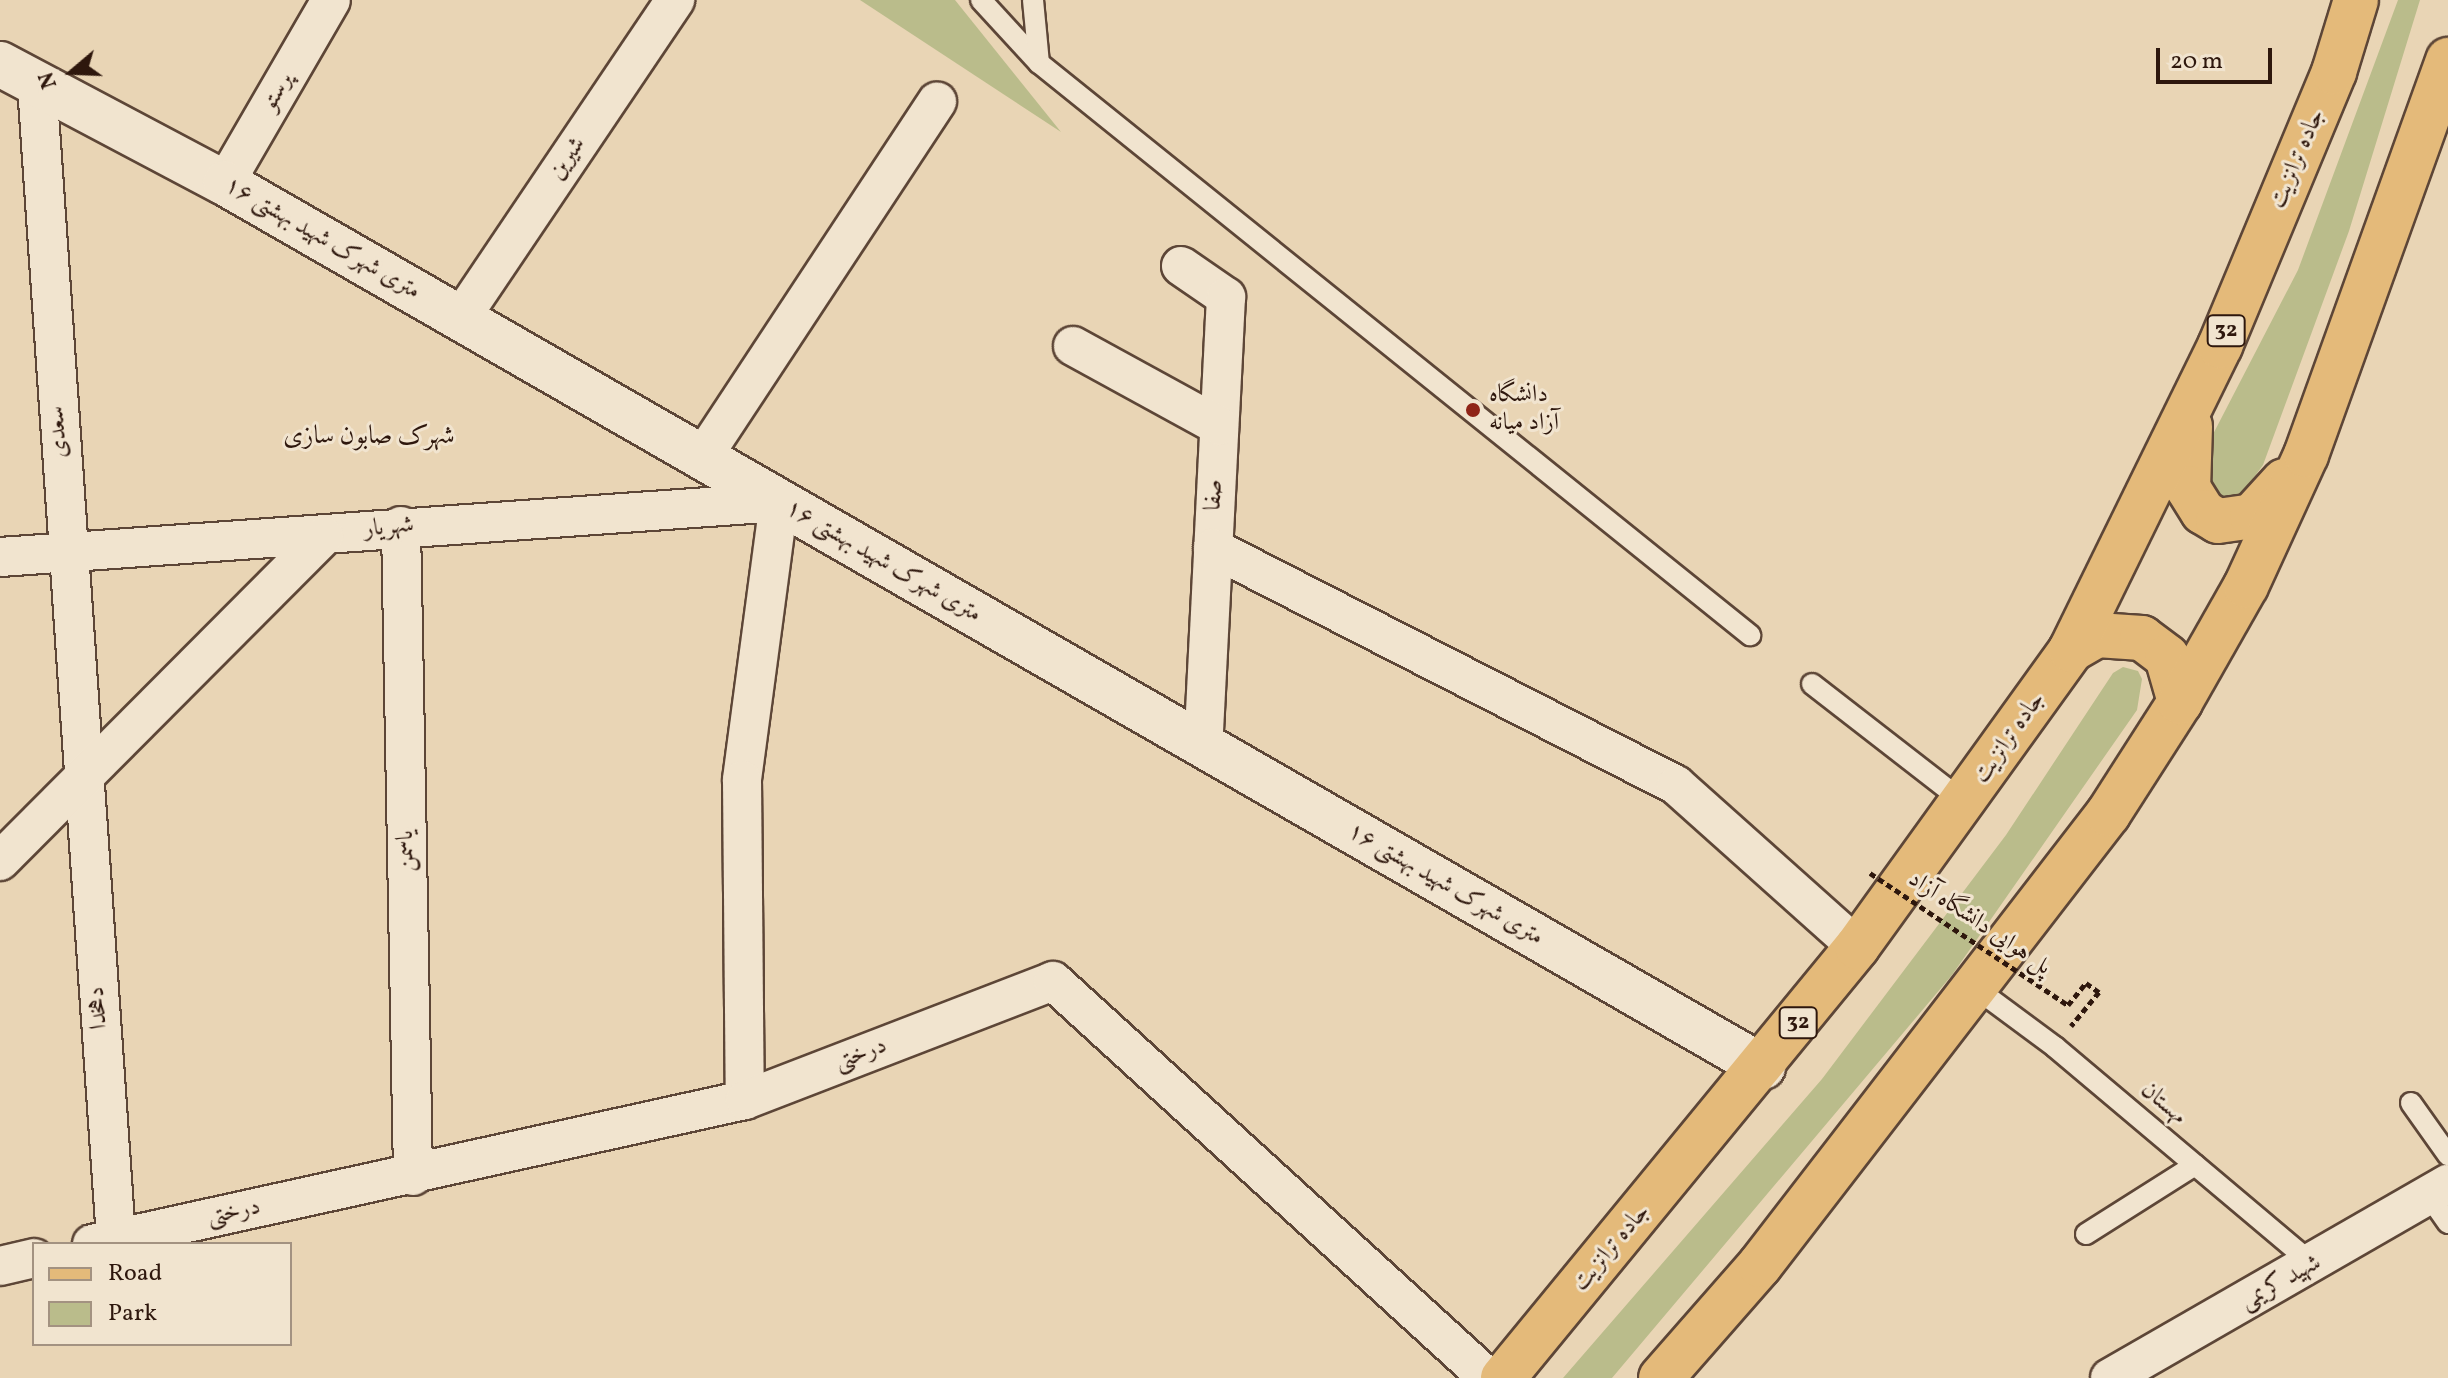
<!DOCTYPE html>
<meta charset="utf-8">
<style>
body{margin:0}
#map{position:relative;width:2448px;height:1378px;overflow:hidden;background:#e9d5b5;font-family:Vollkorn,Amiri,serif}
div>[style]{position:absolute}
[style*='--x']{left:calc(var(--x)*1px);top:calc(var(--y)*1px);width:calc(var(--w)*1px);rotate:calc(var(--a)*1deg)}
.green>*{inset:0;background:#babc8b}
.path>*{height:5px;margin-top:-2.5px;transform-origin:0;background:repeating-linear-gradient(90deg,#2e170d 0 6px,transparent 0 10px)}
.roads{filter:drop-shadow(2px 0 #5d4637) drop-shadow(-2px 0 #5d4637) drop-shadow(0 2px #5d4637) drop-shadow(0 -2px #5d4637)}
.lane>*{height:20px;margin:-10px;padding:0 10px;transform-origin:10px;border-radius:10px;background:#f1e4cf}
.street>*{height:38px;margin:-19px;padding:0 19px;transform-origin:19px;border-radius:19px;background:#f1e4cf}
.secondary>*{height:44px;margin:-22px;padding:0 22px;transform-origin:22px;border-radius:22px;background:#f1e4cf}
.primary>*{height:44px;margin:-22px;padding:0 22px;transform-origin:22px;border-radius:22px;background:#e4ba7a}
.path-bridge>*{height:5px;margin-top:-2.5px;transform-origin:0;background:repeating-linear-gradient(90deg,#2e170d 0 6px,transparent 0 10px)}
.dots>*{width:22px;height:22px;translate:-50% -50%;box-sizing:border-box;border:4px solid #f1e4cf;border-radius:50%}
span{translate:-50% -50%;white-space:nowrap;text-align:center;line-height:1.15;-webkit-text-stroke:6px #f1e4cf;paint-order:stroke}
.shield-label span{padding:2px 6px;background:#f1e4cf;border:2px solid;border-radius:6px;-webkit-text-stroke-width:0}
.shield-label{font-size:22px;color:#2e170d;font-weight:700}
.street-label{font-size:24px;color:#2e170d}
.poi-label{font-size:24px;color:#2e170d}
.left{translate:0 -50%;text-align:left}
.neighbourhood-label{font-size:26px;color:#2e170d}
.legend{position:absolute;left:32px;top:1242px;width:260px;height:104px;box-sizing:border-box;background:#f1e4cf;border:2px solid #a39281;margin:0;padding:10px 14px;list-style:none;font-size:24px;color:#2e170d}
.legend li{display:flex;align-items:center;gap:16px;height:40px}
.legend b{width:40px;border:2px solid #a39281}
.north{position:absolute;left:32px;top:32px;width:80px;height:80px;-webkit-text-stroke:6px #f1e4cf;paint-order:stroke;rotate:251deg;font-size:22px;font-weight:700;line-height:32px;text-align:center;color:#2e170d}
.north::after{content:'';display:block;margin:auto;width:28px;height:36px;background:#2e170d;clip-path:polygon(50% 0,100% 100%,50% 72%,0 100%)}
.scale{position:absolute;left:2156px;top:48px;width:116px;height:36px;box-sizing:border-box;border:4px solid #2e170d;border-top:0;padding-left:10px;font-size:24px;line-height:28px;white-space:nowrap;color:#2e170d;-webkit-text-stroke:6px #f1e4cf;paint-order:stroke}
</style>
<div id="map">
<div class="green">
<div style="clip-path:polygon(860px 0,955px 0,1061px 132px)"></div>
<div style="clip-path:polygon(2398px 0,2420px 0,2349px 231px,2263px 465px,2239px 498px,2224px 500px,2213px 495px,2203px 468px,2210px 440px,2298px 270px)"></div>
<div style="clip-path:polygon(2123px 667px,2138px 671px,2142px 679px,2137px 710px,1952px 975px,1612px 1378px,1563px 1378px,1822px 1079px,2006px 835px,2113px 673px)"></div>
</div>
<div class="path">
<div style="--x:2068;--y:1005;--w:28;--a:-51"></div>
<div style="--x:2086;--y:983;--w:16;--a:35"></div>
<div style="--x:2099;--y:992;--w:44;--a:129.5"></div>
</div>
<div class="roads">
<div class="lane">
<div style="--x:981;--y:0;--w:86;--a:47.4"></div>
<div style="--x:1039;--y:63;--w:913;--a:38.82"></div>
<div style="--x:1033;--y:0;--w:63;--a:84.6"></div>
<div style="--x:1812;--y:684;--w:192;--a:37.8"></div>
<div style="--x:1974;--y:987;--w:101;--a:36.5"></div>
<div style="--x:2055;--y:1047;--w:339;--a:40.1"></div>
<div style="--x:2411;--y:1103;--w:64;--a:54.6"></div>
<div style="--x:2429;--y:1196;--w:33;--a:55"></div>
<div style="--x:2086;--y:1234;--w:129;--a:-32.3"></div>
</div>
<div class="street">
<div style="--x:37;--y:85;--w:1156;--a:86.08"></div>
<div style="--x:225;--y:183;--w:211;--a:-59.9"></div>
<div style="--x:1181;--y:266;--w:55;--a:34.6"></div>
<div style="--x:1226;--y:297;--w:450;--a:92.9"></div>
<div style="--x:460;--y:319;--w:385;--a:-56"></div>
<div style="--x:1073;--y:346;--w:166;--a:28.7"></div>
<div style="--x:702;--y:458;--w:427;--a:-56.6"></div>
<div style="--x:401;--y:526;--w:650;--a:88.94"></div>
<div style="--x:1213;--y:548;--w:520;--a:27.11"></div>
<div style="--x:1676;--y:785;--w:243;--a:41.8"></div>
<div style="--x:0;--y:557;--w:781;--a:-4.04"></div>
<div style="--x:779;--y:502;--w:280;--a:97.6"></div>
<div style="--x:742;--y:780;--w:320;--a:89.5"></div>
<div style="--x:0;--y:861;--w:459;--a:-45.1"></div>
<div style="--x:92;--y:1244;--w:669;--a:-12.44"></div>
<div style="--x:745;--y:1100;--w:330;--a:-21.1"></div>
<div style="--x:1053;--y:981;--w:589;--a:42.38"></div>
<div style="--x:0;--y:1266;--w:35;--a:-13"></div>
<div style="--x:2110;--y:1378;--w:390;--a:-29.9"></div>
</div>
<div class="secondary">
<div style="--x:0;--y:64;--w:255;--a:27.9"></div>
<div style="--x:225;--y:183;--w:1774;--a:29.89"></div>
</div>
<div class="primary">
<div style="--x:2190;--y:426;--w:62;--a:91.8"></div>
<div style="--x:2188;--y:488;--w:28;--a:58"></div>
<div style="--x:2203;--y:512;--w:17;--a:31"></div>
<div style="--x:2218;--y:521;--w:34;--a:-8"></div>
<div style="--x:2252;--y:516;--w:47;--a:-47.6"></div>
<div style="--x:2071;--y:650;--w:30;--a:-30"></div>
<div style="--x:2097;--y:635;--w:45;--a:3.8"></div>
<div style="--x:2142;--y:638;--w:31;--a:37"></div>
<div style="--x:2167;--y:657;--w:47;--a:73.9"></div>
<div style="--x:1503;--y:1378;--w:558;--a:-50.6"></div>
<div style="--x:1857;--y:947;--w:366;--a:-54.2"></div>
<div style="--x:2071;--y:650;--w:339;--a:-63.9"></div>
<div style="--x:2220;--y:346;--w:297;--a:-67.4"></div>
<div style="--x:2334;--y:72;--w:75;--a:-73"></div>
<div style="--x:1661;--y:1378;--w:150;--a:-48.8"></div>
<div style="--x:1760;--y:1265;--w:570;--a:-52.35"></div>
<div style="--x:2108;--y:814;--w:133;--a:-57.3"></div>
<div style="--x:2180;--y:702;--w:133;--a:-60.4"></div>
<div style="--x:2246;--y:586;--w:144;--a:-65.4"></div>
<div style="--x:2306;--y:455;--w:420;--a:-70.2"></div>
</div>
</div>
<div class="path-bridge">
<div style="--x:1870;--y:873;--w:238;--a:33.7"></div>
</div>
<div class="dots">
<div style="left:1473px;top:410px;background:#8f2418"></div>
</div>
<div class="shield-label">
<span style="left:2226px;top:331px">32</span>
<span style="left:1798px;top:1023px">32</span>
</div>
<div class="street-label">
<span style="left:278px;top:92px;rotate:-60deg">پرستو</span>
<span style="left:568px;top:159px;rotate:-56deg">شیرین</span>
<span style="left:2298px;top:159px;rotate:-67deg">جاده ترانزیت</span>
<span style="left:322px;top:239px;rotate:30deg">۱۶ متری شهرک شهيد بهشتی</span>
<span style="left:59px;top:432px;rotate:-94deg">سعدی</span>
<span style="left:1215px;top:495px;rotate:-87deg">صفا</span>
<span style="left:389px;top:528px;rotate:-6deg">شهریار</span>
<span style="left:883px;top:562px;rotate:30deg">۱۶ متری شهرک شهيد بهشتی</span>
<span style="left:2010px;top:738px;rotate:-55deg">جاده ترانزیت</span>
<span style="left:407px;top:851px;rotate:-91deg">یاسمن</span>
<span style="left:1445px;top:885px;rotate:30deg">۱۶ متری شهرک شهيد بهشتی</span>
<span style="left:1979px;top:924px;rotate:34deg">پل هوایی دانشگاه آزاد</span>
<span style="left:99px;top:1008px;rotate:-94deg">دهخدا</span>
<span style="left:861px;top:1055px;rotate:-21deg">درختی</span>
<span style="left:2163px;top:1104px;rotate:40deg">مهستان</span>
<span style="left:234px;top:1213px;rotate:-12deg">درختی</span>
<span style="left:1612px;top:1248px;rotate:-50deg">جاده ترانزیت</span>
<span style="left:2281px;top:1283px;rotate:-29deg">شهید کریمی</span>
</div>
<div class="poi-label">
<span class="left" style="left:1489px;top:410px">دانشگاه<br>آزاد میانه</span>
</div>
<div class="neighbourhood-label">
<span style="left:369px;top:437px">شهرک صابون سازی</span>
</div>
<ul class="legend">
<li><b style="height:10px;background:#e4ba7a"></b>Road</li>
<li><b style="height:22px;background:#babc8b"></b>Park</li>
</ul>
<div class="north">N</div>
<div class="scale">20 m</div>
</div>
